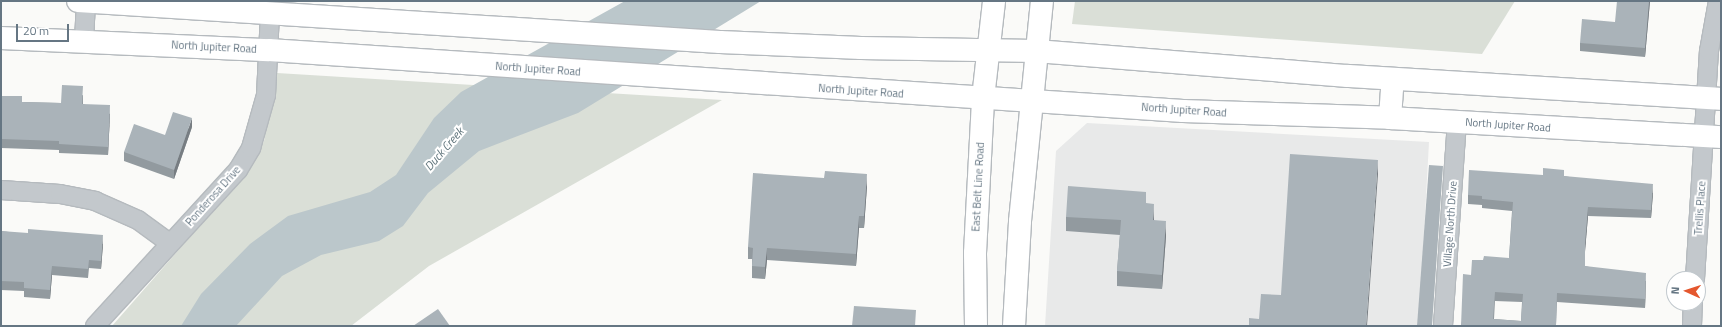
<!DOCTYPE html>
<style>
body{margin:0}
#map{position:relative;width:1722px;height:327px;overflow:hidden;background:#fafaf8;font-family:"Titillium Web",sans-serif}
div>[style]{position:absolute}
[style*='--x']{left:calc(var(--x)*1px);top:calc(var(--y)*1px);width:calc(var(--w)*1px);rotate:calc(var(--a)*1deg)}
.built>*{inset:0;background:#e8e9e9}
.green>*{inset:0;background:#dadfd7}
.water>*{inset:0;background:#bbc7cb}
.roads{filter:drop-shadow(1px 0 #b5babe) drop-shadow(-1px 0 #b5babe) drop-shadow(0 1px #b5babe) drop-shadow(0 -1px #b5babe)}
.minor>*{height:18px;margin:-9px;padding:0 9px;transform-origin:9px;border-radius:9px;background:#c3c8cc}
.major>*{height:22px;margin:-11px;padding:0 11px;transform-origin:11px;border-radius:11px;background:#fff}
.wall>*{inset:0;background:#929a9f}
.shaded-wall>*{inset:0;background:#777d82}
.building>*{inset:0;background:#aab3b9}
span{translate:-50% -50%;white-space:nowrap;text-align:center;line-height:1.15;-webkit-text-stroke:4px #fff;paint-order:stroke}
.street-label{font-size:11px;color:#657683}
.water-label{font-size:12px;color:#60757c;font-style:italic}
.frame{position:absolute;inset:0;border:2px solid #657683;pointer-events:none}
.north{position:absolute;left:1666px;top:271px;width:40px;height:40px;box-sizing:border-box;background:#fff;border:1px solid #c1c8cd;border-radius:50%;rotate:273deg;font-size:11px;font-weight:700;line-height:16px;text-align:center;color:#657683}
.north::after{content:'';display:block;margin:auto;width:14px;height:18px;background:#e4572e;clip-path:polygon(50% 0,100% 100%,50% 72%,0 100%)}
.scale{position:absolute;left:16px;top:24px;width:53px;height:18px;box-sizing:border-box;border:2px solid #657683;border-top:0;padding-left:5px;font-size:12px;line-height:14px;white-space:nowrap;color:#657683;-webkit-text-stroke:3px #fff;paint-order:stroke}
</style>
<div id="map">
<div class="built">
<div style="clip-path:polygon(1087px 123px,1429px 142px,1419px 326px,1045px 326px,1056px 151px)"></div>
</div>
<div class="green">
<div style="clip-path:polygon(1075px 1px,1515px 1px,1482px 54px,1072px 24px)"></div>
<div style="clip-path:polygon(277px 73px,722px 100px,429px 266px,351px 326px,112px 326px,246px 173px,264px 141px)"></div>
</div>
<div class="water">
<div style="clip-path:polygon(625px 1px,761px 1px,578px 113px,479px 151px,428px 193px,403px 226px,379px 241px,321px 255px,282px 276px,236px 326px,181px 326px,201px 294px,250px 244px,288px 216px,370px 192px,396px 175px,434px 118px,461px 92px)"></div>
</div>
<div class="roads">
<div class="minor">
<div style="--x:84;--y:41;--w:40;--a:-87.1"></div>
<div style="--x:1;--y:190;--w:59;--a:3.9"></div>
<div style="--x:60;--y:194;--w:36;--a:11"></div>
<div style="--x:95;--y:201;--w:47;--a:23.8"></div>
<div style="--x:138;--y:220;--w:39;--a:36"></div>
<div style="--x:1695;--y:279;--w:228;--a:-86.5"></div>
<div style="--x:1709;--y:51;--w:51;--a:-79.8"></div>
<div style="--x:95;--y:326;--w:212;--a:-47.5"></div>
<div style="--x:238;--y:170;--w:26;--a:-59"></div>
<div style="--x:251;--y:148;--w:55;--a:-74.2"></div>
<div style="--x:266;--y:95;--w:82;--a:-87.2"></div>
<div style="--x:1443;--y:326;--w:204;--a:-86.1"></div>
<div style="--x:1692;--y:326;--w:23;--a:-88"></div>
</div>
<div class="major">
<div style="--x:78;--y:1;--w:643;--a:3.65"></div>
<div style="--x:720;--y:42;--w:141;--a:2.4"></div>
<div style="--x:861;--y:48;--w:175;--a:1"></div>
<div style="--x:1036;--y:51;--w:313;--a:4.6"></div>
<div style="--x:1348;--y:76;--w:374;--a:3.5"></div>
<div style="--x:1;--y:38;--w:268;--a:2.6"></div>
<div style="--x:269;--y:50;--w:916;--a:3.82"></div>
<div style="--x:1183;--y:111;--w:207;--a:1.9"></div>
<div style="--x:1390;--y:118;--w:332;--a:3.3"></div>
<div style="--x:1390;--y:118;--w:39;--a:-86"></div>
<div style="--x:976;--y:326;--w:73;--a:-90.8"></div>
<div style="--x:975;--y:253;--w:155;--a:-87"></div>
<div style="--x:983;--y:98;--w:98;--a:-83.5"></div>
<div style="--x:1014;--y:326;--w:105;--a:-86.7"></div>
<div style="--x:1020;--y:221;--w:221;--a:-84.3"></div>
</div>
</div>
<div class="wall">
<div style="clip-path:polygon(1650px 1px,1645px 57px,1580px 51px,1580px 43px)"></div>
<div style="clip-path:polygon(83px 95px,83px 104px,110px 114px,108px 155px,59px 153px,59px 150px,1px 148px,1px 96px,22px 102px,61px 103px)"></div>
<div style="clip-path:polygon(192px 127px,174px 179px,124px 161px,124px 152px)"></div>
<div style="clip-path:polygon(evenodd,1564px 176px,1653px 193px,1651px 218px,1588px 216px,1585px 250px,1585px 266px,1646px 281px,1645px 308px,1557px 302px,1556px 325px,1461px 326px,1471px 275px,1483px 260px,1509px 258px,1512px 211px,1482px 208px,1482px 205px,1468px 204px,1468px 195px,1564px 176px,1495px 301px,1522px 302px,1521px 321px,1494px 319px,1495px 301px)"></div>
<div style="clip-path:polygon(867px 186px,864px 228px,859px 228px,856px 266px,767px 260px,765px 279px,752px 278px,752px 259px,748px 259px,748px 247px)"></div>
<div style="clip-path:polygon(1146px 203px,1154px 220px,1166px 236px,1162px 289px,1117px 286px,1117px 271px,1120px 235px,1066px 231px,1066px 217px)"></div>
<div style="clip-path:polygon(1px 231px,103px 244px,101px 269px,89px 268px,88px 278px,52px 275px,50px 299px,24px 297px,24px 291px,1px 290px)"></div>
</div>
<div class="shaded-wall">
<div style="clip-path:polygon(1649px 1px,1650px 1px,1645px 57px,1645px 48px)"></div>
<div style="clip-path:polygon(110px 105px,110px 114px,108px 155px,108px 147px)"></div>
<div style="clip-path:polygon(192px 118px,192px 127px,174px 179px,174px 170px)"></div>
<div style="clip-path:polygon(1378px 160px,1378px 174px,1367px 326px,1366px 326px)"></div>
<div style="clip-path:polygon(867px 174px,867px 186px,864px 228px,864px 216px)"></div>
<div style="clip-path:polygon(1653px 184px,1653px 193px,1651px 218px,1651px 210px)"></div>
<div style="clip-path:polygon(1154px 204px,1154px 218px,1153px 235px,1153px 220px)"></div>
<div style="clip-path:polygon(1588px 207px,1588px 216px,1585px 252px,1585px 243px)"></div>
<div style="clip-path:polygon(859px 216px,859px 228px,856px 266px,856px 254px)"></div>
<div style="clip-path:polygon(1166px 221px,1166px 236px,1162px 289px,1162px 275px)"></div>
<div style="clip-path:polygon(103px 235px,103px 244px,101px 269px,101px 261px)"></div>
<div style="clip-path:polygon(767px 248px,767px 260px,765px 279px,765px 267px)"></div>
<div style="clip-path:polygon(52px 266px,52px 275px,50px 299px,50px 290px)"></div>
<div style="clip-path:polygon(1646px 273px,1646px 281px,1645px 308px,1645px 299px)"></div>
</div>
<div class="building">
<div style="clip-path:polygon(1617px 1px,1649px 1px,1645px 48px,1580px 43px,1582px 19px,1615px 22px)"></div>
<div style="clip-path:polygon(62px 85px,83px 86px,82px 104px,110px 105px,108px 147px,59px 144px,59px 141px,1px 139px,1px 96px,22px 96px,22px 102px,61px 103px)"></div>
<div style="clip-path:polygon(173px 112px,192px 118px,174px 170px,124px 152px,134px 124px,165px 135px)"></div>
<div style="clip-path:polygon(1290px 154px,1378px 160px,1366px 326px,1249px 326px,1249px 318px,1259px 319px,1261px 294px,1281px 295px)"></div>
<div style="clip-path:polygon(1429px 165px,1443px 166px,1432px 326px,1417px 326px)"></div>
<div style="clip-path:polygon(evenodd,1543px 168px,1564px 170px,1564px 176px,1653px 184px,1651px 210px,1588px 207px,1585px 243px,1585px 266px,1646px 273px,1645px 299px,1557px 293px,1556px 325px,1572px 326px,1461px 326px,1463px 274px,1471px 275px,1472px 260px,1483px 260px,1484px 256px,1509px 258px,1513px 202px,1482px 199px,1482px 196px,1468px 195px,1469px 170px,1543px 175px,1543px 168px,1495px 292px,1523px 294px,1521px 321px,1493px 319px,1495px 292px)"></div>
<div style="clip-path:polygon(825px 171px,867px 174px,864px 216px,859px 216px,856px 254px,767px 248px,765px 267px,752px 266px,753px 248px,748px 247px,753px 173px,824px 178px)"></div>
<div style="clip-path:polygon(1068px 186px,1146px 192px,1146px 203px,1154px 204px,1153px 220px,1166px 221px,1162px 275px,1117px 271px,1121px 220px,1066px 217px)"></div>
<div style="clip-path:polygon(28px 229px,103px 235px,101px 261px,89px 260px,88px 269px,52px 266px,50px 290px,24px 288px,24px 282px,1px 281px,1px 231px,28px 233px)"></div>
<div style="clip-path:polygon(854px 306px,916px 310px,915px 326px,852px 326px)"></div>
<div style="clip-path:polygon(438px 309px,450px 326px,413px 326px)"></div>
</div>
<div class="street-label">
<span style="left:214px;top:47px;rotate:3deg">North Jupiter Road</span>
<span style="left:538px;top:69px;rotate:4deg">North Jupiter Road</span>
<span style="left:861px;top:91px;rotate:4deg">North Jupiter Road</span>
<span style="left:1184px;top:110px;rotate:4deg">North Jupiter Road</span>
<span style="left:1508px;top:125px;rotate:4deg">North Jupiter Road</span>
<span style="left:978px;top:187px;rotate:-87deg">East Belt Line Road</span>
<span style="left:213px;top:196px;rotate:-48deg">Ponderosa Drive</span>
<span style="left:1700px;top:208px;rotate:-86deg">Trellis Place</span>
<span style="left:1450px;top:224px;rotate:-86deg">Village North Drive</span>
</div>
<div class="water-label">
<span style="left:444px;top:149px;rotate:-49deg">Duck Creek</span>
</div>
<div class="frame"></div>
<div class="north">N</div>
<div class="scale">20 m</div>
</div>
